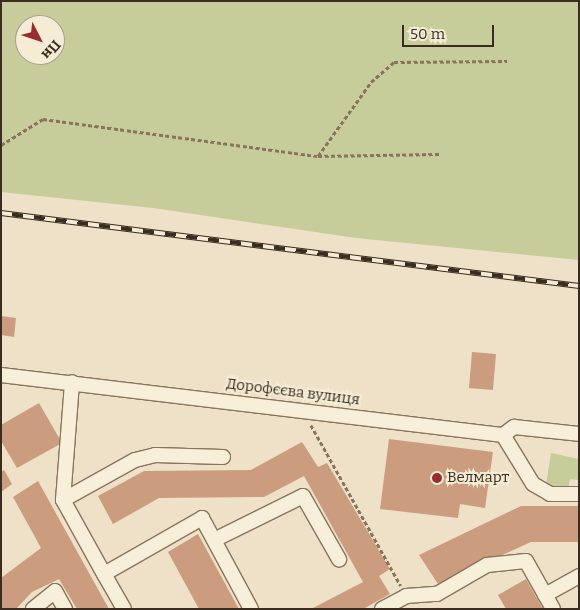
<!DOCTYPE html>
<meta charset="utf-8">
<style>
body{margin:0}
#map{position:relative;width:580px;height:610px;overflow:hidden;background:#eee1c7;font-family:Bitter,serif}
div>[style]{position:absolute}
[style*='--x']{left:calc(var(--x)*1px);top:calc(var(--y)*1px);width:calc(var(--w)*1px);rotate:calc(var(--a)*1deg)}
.green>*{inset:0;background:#c7cc9b}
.building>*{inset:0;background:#cb9c7d}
.path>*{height:2.5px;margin-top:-1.25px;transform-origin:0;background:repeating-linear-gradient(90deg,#89735c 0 4px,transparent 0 6.5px)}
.roads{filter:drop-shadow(1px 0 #89735c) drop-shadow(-1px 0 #89735c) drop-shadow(0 1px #89735c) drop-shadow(0 -1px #89735c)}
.minor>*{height:14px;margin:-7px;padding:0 7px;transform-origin:7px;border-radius:7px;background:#f8efda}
.rail>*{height:5.5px;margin-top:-2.75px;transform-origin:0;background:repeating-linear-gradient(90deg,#f5ecd6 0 11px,#3a2c20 0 22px);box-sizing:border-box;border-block:1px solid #3a2c20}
.dots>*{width:14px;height:14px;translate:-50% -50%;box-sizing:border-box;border:2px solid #f5ecd6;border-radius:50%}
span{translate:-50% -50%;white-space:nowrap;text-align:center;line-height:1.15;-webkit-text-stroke:4px #f5ecd6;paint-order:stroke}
.street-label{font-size:15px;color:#3a2c20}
.poi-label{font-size:15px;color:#3a2c20}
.left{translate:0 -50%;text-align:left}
.frame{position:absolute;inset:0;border:2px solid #3a2c20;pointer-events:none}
.north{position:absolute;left:15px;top:15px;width:50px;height:50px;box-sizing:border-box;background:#f5ecd6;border:1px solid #aa9f8d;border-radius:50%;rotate:131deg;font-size:14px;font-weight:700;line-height:20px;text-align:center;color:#3a2c20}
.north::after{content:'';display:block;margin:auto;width:18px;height:22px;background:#972d30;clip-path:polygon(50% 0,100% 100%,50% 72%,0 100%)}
.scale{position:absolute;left:402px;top:25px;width:92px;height:22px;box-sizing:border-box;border:2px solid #3a2c20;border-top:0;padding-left:6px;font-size:15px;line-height:18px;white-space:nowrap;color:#3a2c20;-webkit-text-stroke:4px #f5ecd6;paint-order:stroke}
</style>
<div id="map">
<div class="green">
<div style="clip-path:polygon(evenodd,1px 1px,579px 1px,579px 260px,356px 238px,153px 208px,1px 192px,1px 1px,25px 25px,55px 25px,55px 55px,25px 55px,25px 25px)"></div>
<div style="clip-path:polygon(551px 453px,579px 459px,579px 480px,570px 479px,567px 494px,545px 491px)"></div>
</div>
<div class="building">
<div style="clip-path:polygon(1px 316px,16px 318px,14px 337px,1px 335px)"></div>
<div style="clip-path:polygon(472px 352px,496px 354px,493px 390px,469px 388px)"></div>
<div style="clip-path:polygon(39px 403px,62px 443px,17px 468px,1px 441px,1px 425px)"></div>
<div style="clip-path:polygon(389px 439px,493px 452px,485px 508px,460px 504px,458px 518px,380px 509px)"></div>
<div style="clip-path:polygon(302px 442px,318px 467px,327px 463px,390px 569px,379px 576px,390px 594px,363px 609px,311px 609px,363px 582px,304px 476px,264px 497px,159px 498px,113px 524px,98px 496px,144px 471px,251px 470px)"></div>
<div style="clip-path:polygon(4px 470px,12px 484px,1px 492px,1px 472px)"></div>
<div style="clip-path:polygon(38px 481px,109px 609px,77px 609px,59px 579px,32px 592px,16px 609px,1px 609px,1px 578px,41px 548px,13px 497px)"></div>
<div style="clip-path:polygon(521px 506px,579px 506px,579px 542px,531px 542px,438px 584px,419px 555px)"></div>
<div style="clip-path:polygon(198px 534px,239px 609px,199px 609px,168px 552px)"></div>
<div style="clip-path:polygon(526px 579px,543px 609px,506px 609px,498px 595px)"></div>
</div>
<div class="path">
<div style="--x:1;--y:145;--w:49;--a:-31.8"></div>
<div style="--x:43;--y:119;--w:277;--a:7.7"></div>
<div style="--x:318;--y:156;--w:121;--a:-0.9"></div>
<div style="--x:318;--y:156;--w:91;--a:-54.4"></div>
<div style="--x:371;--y:82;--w:30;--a:-41"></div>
<div style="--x:394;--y:62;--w:113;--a:-0.5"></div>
<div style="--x:311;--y:425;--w:184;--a:60.8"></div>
</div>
<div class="roads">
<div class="minor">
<div style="--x:1;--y:375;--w:506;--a:6.82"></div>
<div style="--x:503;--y:435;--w:14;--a:-36"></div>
<div style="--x:514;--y:427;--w:65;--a:6.1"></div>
<div style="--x:503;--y:435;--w:57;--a:58.5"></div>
<div style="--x:533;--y:484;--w:20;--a:30"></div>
<div style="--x:550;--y:494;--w:29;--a:0"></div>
<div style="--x:63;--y:500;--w:118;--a:-85.6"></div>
<div style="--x:214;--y:540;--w:99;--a:-26.3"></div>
<div style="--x:303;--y:496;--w:73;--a:60.3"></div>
<div style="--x:104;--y:574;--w:85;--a:-119"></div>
<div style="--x:63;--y:500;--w:82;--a:-29.1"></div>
<div style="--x:135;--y:460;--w:21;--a:-14"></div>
<div style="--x:155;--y:455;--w:68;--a:1.7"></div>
<div style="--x:545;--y:595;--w:39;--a:-29"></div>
<div style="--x:33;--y:609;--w:28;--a:-39"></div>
<div style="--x:55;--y:591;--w:21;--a:61"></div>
<div style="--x:124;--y:609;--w:40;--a:-119.7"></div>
<div style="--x:104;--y:574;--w:113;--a:-29.7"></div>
<div style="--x:202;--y:518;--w:103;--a:61.7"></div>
<div style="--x:382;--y:609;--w:27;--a:-28"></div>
<div style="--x:406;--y:596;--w:31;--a:-4"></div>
<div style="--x:437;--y:594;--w:58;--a:-30.1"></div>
<div style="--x:487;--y:565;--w:39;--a:-6"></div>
<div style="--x:526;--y:561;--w:55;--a:60.6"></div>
</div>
</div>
<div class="rail">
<div style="--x:1;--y:213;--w:583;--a:7.2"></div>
</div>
<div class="dots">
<div style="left:437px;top:478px;background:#972d30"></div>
</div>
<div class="street-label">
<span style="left:293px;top:392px;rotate:7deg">Дорофєєва вулиця</span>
</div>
<div class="poi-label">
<span class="left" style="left:447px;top:478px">Велмарт</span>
</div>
<div class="frame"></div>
<div class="north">Пн</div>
<div class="scale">50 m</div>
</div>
